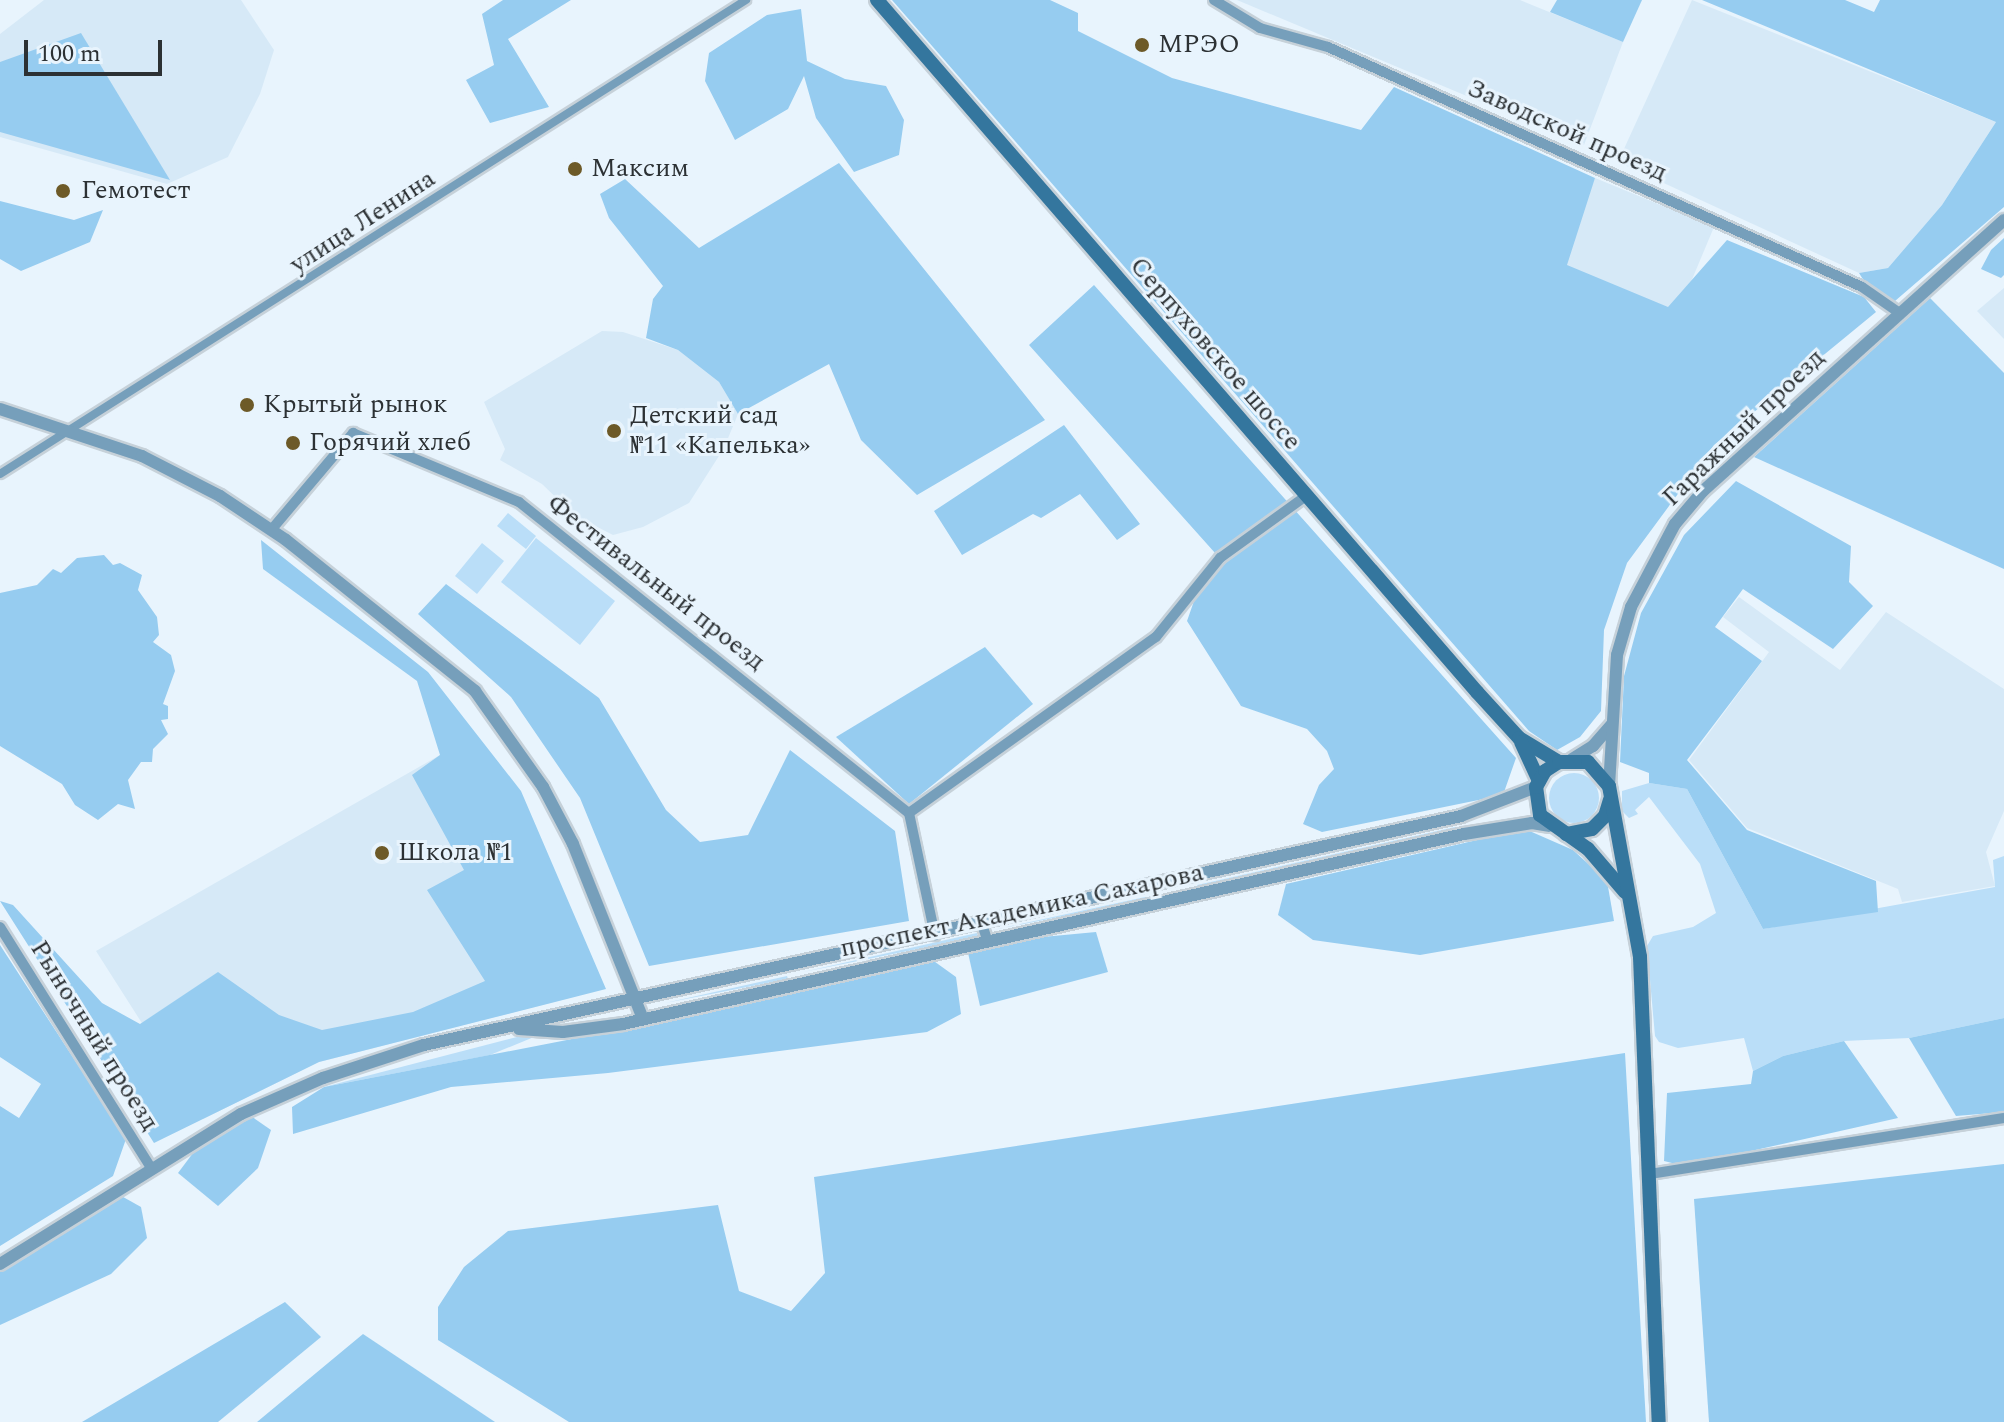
<!DOCTYPE html>
<meta charset="utf-8">
<style>
body{margin:0}
#map{position:relative;width:2004px;height:1422px;overflow:hidden;background:#e8f4fd;font-family:Spectral,serif}
div>[style]{position:absolute}
[style*='--x']{left:calc(var(--x)*1px);top:calc(var(--y)*1px);width:calc(var(--w)*1px);rotate:calc(var(--a)*1deg)}
.built>*{inset:0;background:#d6e9f7}
.green>*{inset:0;background:#badef8}
.round{border-radius:50%}
.forest>*{inset:0;background:#96ccf0}
.roads{filter:drop-shadow(2px 0 #c6d1d9) drop-shadow(-2px 0 #c6d1d9) drop-shadow(0 2px #c6d1d9) drop-shadow(0 -2px #c6d1d9)}
.pedestrian>*{height:8px;margin:-4px;padding:0 4px;transform-origin:4px;border-radius:4px;background:#769fbb}
.minor>*{height:10px;margin:-5px;padding:0 5px;transform-origin:5px;border-radius:5px;background:#769fbb}
.tertiary>*{height:12px;margin:-6px;padding:0 6px;transform-origin:6px;border-radius:6px;background:#769fbb}
.secondary>*{height:14px;margin:-7px;padding:0 7px;transform-origin:7px;border-radius:7px;background:#34769e}
.dots>*{width:22px;height:22px;translate:-50% -50%;box-sizing:border-box;border:4px solid #e8f4fd;border-radius:50%}
span{translate:-50% -50%;white-space:nowrap;text-align:center;line-height:1.15;-webkit-text-stroke:6px #e8f4fd;paint-order:stroke}
.poi-label{font-size:26px;color:#2c3134}
.left{translate:0 -50%;text-align:left}
.street-label{font-size:26px;color:#2c3134}
.scale{position:absolute;left:24px;top:40px;width:138px;height:36px;box-sizing:border-box;border:4px solid #2c3134;border-top:0;padding-left:10px;font-size:24px;line-height:28px;white-space:nowrap;color:#2c3134;-webkit-text-stroke:6px #e8f4fd;paint-order:stroke}
</style>
<div id="map">
<div class="built">
<div style="clip-path:polygon(44px 0,241px 0,274px 50px,260px 94px,228px 157px,167px 184px,0 137px,0 34px)"></div>
<div style="clip-path:polygon(1237px 0,1520px 0,1623px 42px,1584px 145px)"></div>
<div style="clip-path:polygon(1692px 0,1996px 122px,1942px 205px,1888px 268px,1859px 273px,1618px 162px)"></div>
<div style="clip-path:polygon(1595px 178px,1714px 227px,1675px 320px,1557px 271px)"></div>
<div style="clip-path:polygon(2004px 288px,2004px 339px,1977px 311px)"></div>
<div style="clip-path:polygon(602px 331px,623px 332px,678px 350px,719px 382px,738px 414px,724px 448px,689px 503px,643px 527px,613px 535px,574px 515px,542px 484px,500px 460px,505px 449px,484px 402px)"></div>
<div style="clip-path:polygon(1739px 597px,1840px 670px,1886px 612px,2004px 689px,2004px 811px,1986px 852px,1995px 886px,1902px 902px,1898px 889px,1747px 828px,1689px 760px,1769px 652px,1723px 617px)"></div>
<div style="clip-path:polygon(440px 755px,577px 996px,319px 1062px,203px 1119px,96px 951px)"></div>
</div>
<div class="green">
<div style="clip-path:polygon(508px 513px,536px 536px,526px 549px,497px 526px)"></div>
<div style="clip-path:polygon(536px 538px,615px 601px,580px 645px,501px 582px)"></div>
<div style="clip-path:polygon(482px 543px,504px 561px,477px 594px,455px 576px)"></div>
<div class="round" style="left:1549px;top:773px;width:50px;height:50px"></div>
<div style="clip-path:polygon(1649px 783px,1687px 789px,1763px 929px,1995px 887px,1993px 860px,2004px 856px,2004px 1018px,1909px 1038px,1844px 1041px,1783px 1056px,1753px 1071px,1744px 1038px,1678px 1048px,1659px 1042px,1655px 1036px,1647px 946px,1653px 936px,1693px 927px,1716px 913px,1700px 864px,1649px 797px,1635px 810px,1638px 814px,1629px 818px,1622px 811px,1622px 791px)"></div>
<div style="clip-path:polygon(1455px 827px,1456px 831px,1198px 889px,1197px 885px)"></div>
<div style="clip-path:polygon(1145px 897px,1146px 900px,993px 930px)"></div>
<div style="clip-path:polygon(977px 933px,978px 937px,803px 972px)"></div>
<div style="clip-path:polygon(787px 976px,788px 979px,665px 1003px)"></div>
<div style="clip-path:polygon(517px 1037px,534px 1037px,490px 1055px,324px 1087px)"></div>
</div>
<div class="forest">
<div style="clip-path:polygon(503px 0,571px 0,508px 39px,549px 107px,490px 123px,466px 80px,494px 65px,482px 14px)"></div>
<div style="clip-path:polygon(892px 0,1050px 0,1078px 13px,1078px 31px,1172px 78px,1361px 130px,1394px 87px,1595px 178px,1567px 265px,1668px 307px,1727px 240px,1864px 297px,1876px 312px,1714px 445px,1627px 563px,1604px 630px,1601px 711px,1580px 737px,1557px 750px,1529px 731px)"></div>
<div style="clip-path:polygon(1557px 0,1642px 0,1623px 42px,1550px 12px)"></div>
<div style="clip-path:polygon(1702px 0,1845px 0,1874px 12px,1880px 0,2004px 0,2004px 207px,1895px 301px,1871px 292px,1859px 273px,1888px 268px,1942px 205px,1996px 122px)"></div>
<div style="clip-path:polygon(801px 9px,807px 61px,845px 79px,886px 86px,904px 120px,899px 155px,854px 172px,816px 118px,804px 76px,788px 109px,735px 140px,705px 81px,709px 53px,767px 15px)"></div>
<div style="clip-path:polygon(81px 33px,170px 180px,0 132px,0 62px)"></div>
<div style="clip-path:polygon(839px 163px,1045px 420px,917px 495px,861px 440px,829px 364px,738px 414px,719px 382px,678px 350px,646px 338px,653px 299px,663px 286px,609px 218px,600px 194px,625px 179px,699px 248px)"></div>
<div style="clip-path:polygon(0 201px,74px 220px,103px 210px,90px 242px,21px 271px,0 259px)"></div>
<div style="clip-path:polygon(2004px 238px,2004px 275px,2001px 278px,1981px 269px,1991px 250px)"></div>
<div style="clip-path:polygon(1094px 285px,1516px 758px,1503px 795px,1322px 832px,1303px 824px,1319px 785px,1334px 769px,1327px 751px,1307px 729px,1241px 706px,1187px 621px,1194px 601px,1224px 563px,1029px 345px)"></div>
<div style="clip-path:polygon(1930px 298px,2004px 373px,2004px 569px,1754px 457px)"></div>
<div style="clip-path:polygon(1064px 425px,1140px 524px,1117px 540px,1080px 494px,1041px 518px,1033px 514px,962px 555px,934px 511px)"></div>
<div style="clip-path:polygon(1736px 481px,1851px 546px,1849px 582px,1873px 606px,1833px 649px,1743px 589px,1715px 627px,1762px 661px,1687px 760px,1747px 830px,1876px 881px,1878px 912px,1763px 929px,1687px 789px,1649px 783px,1649px 773px,1620px 762px,1624px 676px,1641px 613px,1684px 535px)"></div>
<div style="clip-path:polygon(261px 540px,428px 672px,521px 791px,606px 989px,319px 1062px,154px 1143px,0 901px,13px 905px,102px 1003px,140px 1024px,218px 972px,279px 1015px,322px 1030px,413px 1012px,485px 981px,427px 890px,464px 870px,412px 775px,440px 755px,417px 681px,263px 569px)"></div>
<div style="clip-path:polygon(104px 555px,113px 565px,120px 563px,142px 575px,138px 590px,157px 617px,159px 635px,153px 642px,171px 655px,175px 671px,163px 704px,168px 706px,168px 719px,161px 720px,168px 734px,153px 749px,152px 762px,141px 762px,128px 780px,135px 809px,118px 804px,98px 820px,75px 805px,62px 784px,0 746px,0 593px,37px 585px,53px 569px,61px 573px,77px 558px)"></div>
<div style="clip-path:polygon(446px 584px,599px 698px,666px 810px,700px 842px,748px 835px,790px 750px,895px 831px,909px 921px,649px 966px,580px 798px,511px 697px,418px 614px)"></div>
<div style="clip-path:polygon(985px 647px,1033px 704px,909px 804px,836px 737px)"></div>
<div style="clip-path:polygon(1525px 829px,1573px 850px,1607px 881px,1614px 921px,1420px 955px,1313px 940px,1278px 915px,1286px 884px)"></div>
<div style="clip-path:polygon(1096px 932px,1108px 972px,980px 1006px,966px 944px)"></div>
<div style="clip-path:polygon(0 945px,126px 1139px,113px 1176px,0 1246px,0 1106px,19px 1118px,41px 1084px,0 1057px)"></div>
<div style="clip-path:polygon(931px 959px,956px 977px,961px 1014px,927px 1032px,608px 1073px,451px 1087px,293px 1134px,292px 1107px,324px 1087px,567px 1040px)"></div>
<div style="clip-path:polygon(2004px 1018px,2004px 1112px,1956px 1116px,1909px 1038px)"></div>
<div style="clip-path:polygon(1844px 1041px,1898px 1118px,1684px 1166px,1664px 1161px,1667px 1093px,1751px 1084px,1753px 1071px,1783px 1056px)"></div>
<div style="clip-path:polygon(1625px 1053px,1646px 1422px,569px 1422px,438px 1340px,438px 1307px,464px 1267px,508px 1231px,718px 1205px,739px 1291px,791px 1311px,825px 1273px,814px 1177px)"></div>
<div style="clip-path:polygon(248px 1114px,271px 1130px,258px 1168px,218px 1206px,178px 1173px,208px 1133px)"></div>
<div style="clip-path:polygon(2004px 1164px,2004px 1422px,1709px 1422px,1694px 1199px)"></div>
<div style="clip-path:polygon(116px 1193px,141px 1207px,147px 1238px,111px 1274px,0 1325px,0 1267px)"></div>
<div style="clip-path:polygon(285px 1302px,321px 1337px,218px 1422px,82px 1422px)"></div>
<div style="clip-path:polygon(363px 1334px,495px 1422px,496px 1422px,257px 1422px)"></div>
</div>
<div class="roads">
<div class="pedestrian">
<div style="--x:0;--y:474;--w:884;--a:-32.43"></div>
</div>
<div class="minor">
<div style="--x:1214;--y:0;--w:54;--a:31.3"></div>
<div style="--x:1260;--y:28;--w:71;--a:15.6"></div>
<div style="--x:1328;--y:47;--w:585;--a:24.2"></div>
<div style="--x:1862;--y:287;--w:44;--a:34.8"></div>
<div style="--x:272;--y:529;--w:126;--a:-49.8"></div>
<div style="--x:353;--y:433;--w:180;--a:22.6"></div>
<div style="--x:519;--y:502;--w:499;--a:38.6"></div>
<div style="--x:909;--y:813;--w:125;--a:78"></div>
<div style="--x:909;--y:813;--w:303;--a:-35.5"></div>
<div style="--x:1156;--y:637;--w:102;--a:-51"></div>
<div style="--x:1220;--y:558;--w:106;--a:-35.8"></div>
<div style="--x:982;--y:924;--w:16;--a:72"></div>
<div style="--x:0;--y:927;--w:284;--a:57.9"></div>
<div style="--x:1650;--y:1174;--w:358;--a:-9"></div>
</div>
<div class="tertiary">
<div style="--x:0;--y:409;--w:150;--a:18.3"></div>
<div style="--x:142;--y:456;--w:88;--a:27.1"></div>
<div style="--x:220;--y:496;--w:79;--a:33.7"></div>
<div style="--x:286;--y:540;--w:242;--a:38.6"></div>
<div style="--x:475;--y:691;--w:118;--a:54.7"></div>
<div style="--x:543;--y:787;--w:64;--a:62.2"></div>
<div style="--x:573;--y:844;--w:188;--a:68.2"></div>
<div style="--x:1572;--y:759;--w:25;--a:-32"></div>
<div style="--x:1593;--y:746;--w:28;--a:-49"></div>
<div style="--x:1609;--y:786;--w:131;--a:-86.5"></div>
<div style="--x:1617;--y:655;--w:50;--a:-73.7"></div>
<div style="--x:1631;--y:607;--w:94;--a:-62.1"></div>
<div style="--x:1675;--y:524;--w:43;--a:-49.7"></div>
<div style="--x:1703;--y:491;--w:405;--a:-42"></div>
<div style="--x:519;--y:1029;--w:44;--a:3.9"></div>
<div style="--x:563;--y:1032;--w:61;--a:-7.6"></div>
<div style="--x:623;--y:1024;--w:862;--a:-12.73"></div>
<div style="--x:1464;--y:834;--w:69;--a:-9.2"></div>
<div style="--x:1532;--y:823;--w:17;--a:10"></div>
<div style="--x:0;--y:1264;--w:284;--a:-31.9"></div>
<div style="--x:241;--y:1114;--w:90;--a:-23.7"></div>
<div style="--x:323;--y:1078;--w:106;--a:-18.1"></div>
<div style="--x:424;--y:1045;--w:1062;--a:-12.45"></div>
<div style="--x:1461;--y:816;--w:80;--a:-21.1"></div>
</div>
<div class="secondary">
<div style="--x:877;--y:0;--w:916;--a:49.07"></div>
<div style="--x:1477;--y:692;--w:62;--a:47.6"></div>
<div style="--x:1519;--y:738;--w:47;--a:31"></div>
<div style="--x:1521;--y:742;--w:43;--a:65.2"></div>
<div style="--x:1566;--y:834;--w:26;--a:-11"></div>
<div style="--x:1592;--y:829;--w:18;--a:-45"></div>
<div style="--x:1605;--y:816;--w:17;--a:-73"></div>
<div style="--x:1625;--y:892;--w:57;--a:-130.7"></div>
<div style="--x:1588;--y:849;--w:59;--a:-144.7"></div>
<div style="--x:1540;--y:815;--w:28;--a:-98"></div>
<div style="--x:1536;--y:787;--w:18;--a:-61"></div>
<div style="--x:1545;--y:771;--w:17;--a:-33"></div>
<div style="--x:1559;--y:762;--w:29;--a:0"></div>
<div style="--x:1588;--y:762;--w:32;--a:49"></div>
<div style="--x:1609;--y:786;--w:174;--a:79.7"></div>
<div style="--x:1640;--y:957;--w:465;--a:87.7"></div>
</div>
</div>
<div class="dots">
<div style="left:1142px;top:45px;background:#6d5a28"></div>
<div style="left:575px;top:169px;background:#6d5a28"></div>
<div style="left:63px;top:191px;background:#6d5a28"></div>
<div style="left:247px;top:405px;background:#6d5a28"></div>
<div style="left:614px;top:431px;background:#6d5a28"></div>
<div style="left:293px;top:443px;background:#6d5a28"></div>
<div style="left:382px;top:853px;background:#6d5a28"></div>
</div>
<div class="poi-label">
<span class="left" style="left:1158px;top:45px">МРЭО</span>
<span class="left" style="left:591px;top:169px">Максим</span>
<span class="left" style="left:81px;top:191px">Гемотест</span>
<span class="left" style="left:263px;top:405px">Крытый рынок</span>
<span class="left" style="left:630px;top:431px">Детский сад<br>№11 «Капелька»</span>
<span class="left" style="left:309px;top:443px">Горячий хлеб</span>
<span class="left" style="left:398px;top:853px">Школа №1</span>
</div>
<div class="street-label">
<span style="left:1567px;top:131px;rotate:24deg">Заводской проезд</span>
<span style="left:363px;top:222px;rotate:-33deg">улица Ленина</span>
<span style="left:1215px;top:354px;rotate:49deg">Серпуховское шоссе</span>
<span style="left:1744px;top:428px;rotate:-44deg">Гаражный проезд</span>
<span style="left:656px;top:583px;rotate:38deg">Фестивальный проезд</span>
<span style="left:1022px;top:911px;rotate:-12deg">проспект Академика Сахарова</span>
<span style="left:94px;top:1036px;rotate:58deg">Рыночный проезд</span>
</div>
<div class="scale">100 m</div>
</div>
